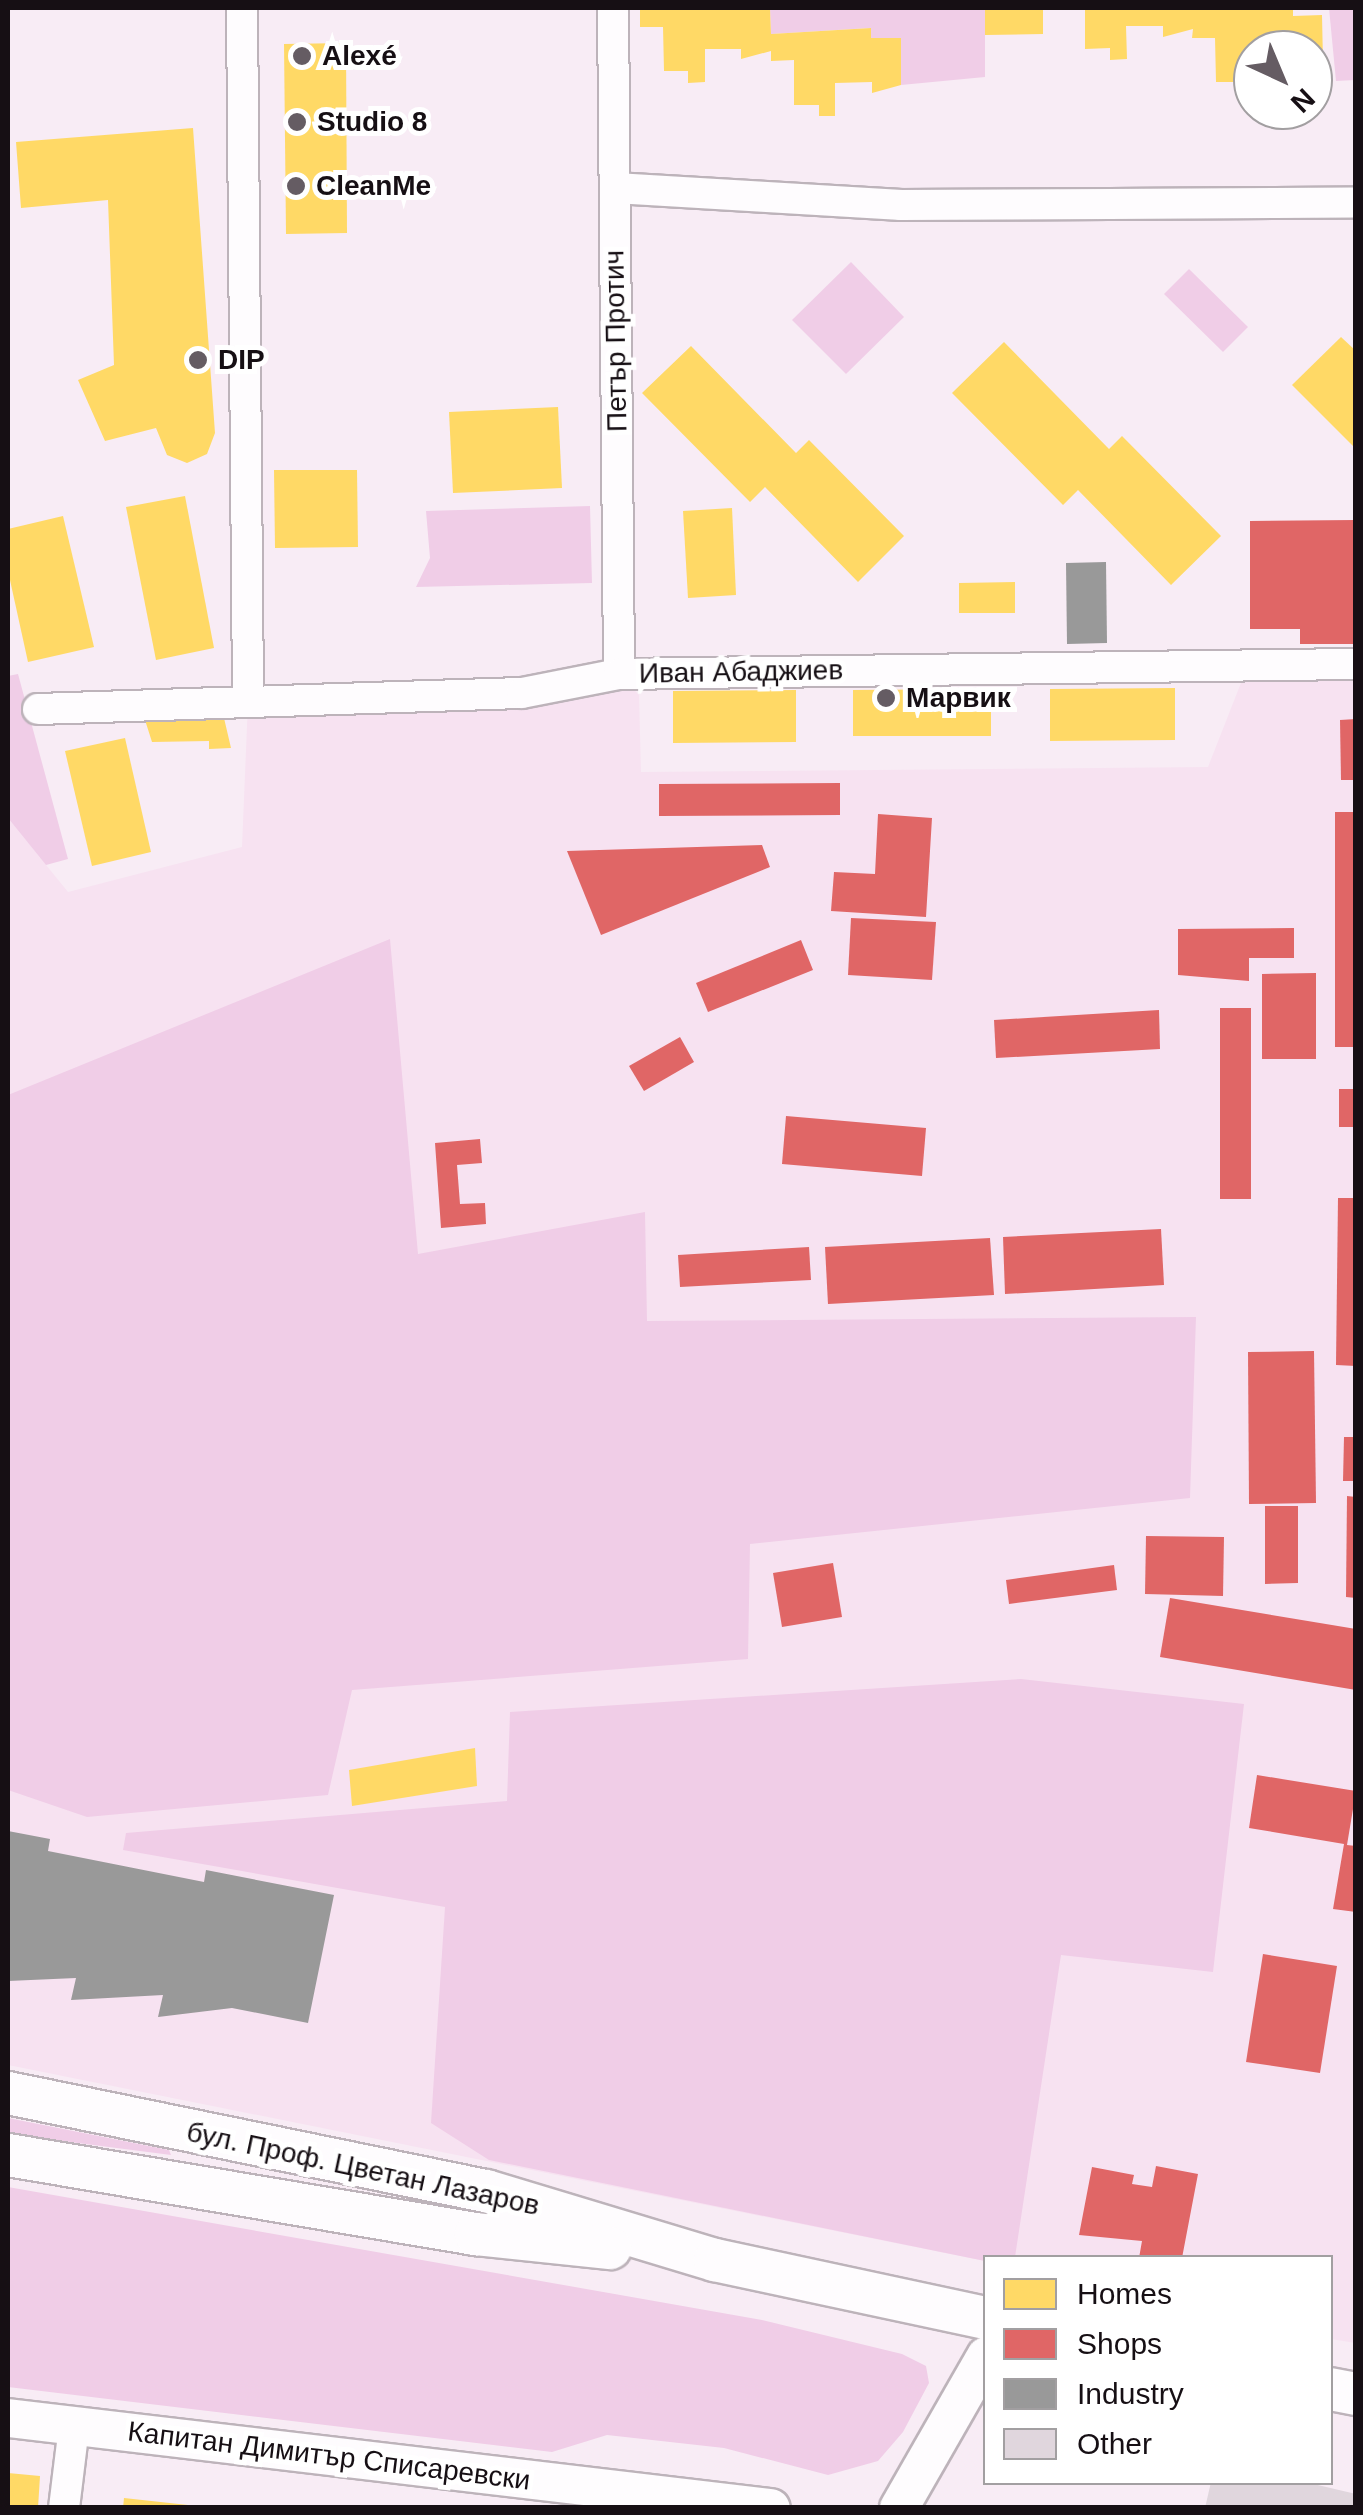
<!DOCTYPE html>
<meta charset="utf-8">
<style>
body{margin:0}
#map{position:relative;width:1363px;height:2515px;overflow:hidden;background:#f8ecf5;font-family:Helvetica,sans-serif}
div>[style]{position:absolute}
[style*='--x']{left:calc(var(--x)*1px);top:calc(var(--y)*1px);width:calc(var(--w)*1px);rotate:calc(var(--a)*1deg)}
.built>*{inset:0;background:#f7e2f1}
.green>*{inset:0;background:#f0cde7}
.homes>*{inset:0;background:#ffd966}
.shops>*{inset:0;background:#e06666}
.industry>*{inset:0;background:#999}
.building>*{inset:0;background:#e0d6dd}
.roads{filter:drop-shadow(2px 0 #bdb3ba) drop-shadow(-2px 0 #bdb3ba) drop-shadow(0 2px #bdb3ba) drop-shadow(0 -2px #bdb3ba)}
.minor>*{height:30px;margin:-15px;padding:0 15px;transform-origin:15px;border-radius:15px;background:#fefcfe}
.tertiary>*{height:38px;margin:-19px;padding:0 19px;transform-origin:19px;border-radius:19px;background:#fefcfe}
.secondary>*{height:42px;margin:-21px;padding:0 21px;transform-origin:21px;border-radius:21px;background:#fefcfe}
.dots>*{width:28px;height:28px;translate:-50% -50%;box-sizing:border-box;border:5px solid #fff;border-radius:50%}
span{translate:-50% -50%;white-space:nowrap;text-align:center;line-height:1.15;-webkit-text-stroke:10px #fff;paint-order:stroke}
.poi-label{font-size:28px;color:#160f14;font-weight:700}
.left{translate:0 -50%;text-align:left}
.street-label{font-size:28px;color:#160f14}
.frame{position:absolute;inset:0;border:10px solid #160f14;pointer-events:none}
.legend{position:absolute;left:983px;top:2255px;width:350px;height:230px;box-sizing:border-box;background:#fff;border:2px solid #a29fa1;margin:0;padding:12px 18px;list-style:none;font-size:30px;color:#160f14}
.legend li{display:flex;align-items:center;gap:20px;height:50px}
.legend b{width:50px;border:2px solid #a29fa1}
.north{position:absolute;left:1233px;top:30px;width:100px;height:100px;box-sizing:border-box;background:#fff;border:2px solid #a29fa1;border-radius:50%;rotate:136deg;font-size:28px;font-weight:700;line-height:40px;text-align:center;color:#160f14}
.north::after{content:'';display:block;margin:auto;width:35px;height:45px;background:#655c63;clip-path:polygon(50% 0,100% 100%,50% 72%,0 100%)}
</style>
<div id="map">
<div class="built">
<div style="clip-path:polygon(1355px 664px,1355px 2343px,1331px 2339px,1330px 2258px,985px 2261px,8px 2065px,8px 818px,68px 892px,242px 847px,248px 702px,619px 674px,639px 695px,641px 772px,1208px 767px,1248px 665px)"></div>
</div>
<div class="green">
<div style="clip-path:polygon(770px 8px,985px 8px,985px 77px,901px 85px,900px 38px,871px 38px,870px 28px,771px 34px)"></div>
<div style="clip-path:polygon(1329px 8px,1355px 8px,1355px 80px,1336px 81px)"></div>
<div style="clip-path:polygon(851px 262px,904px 317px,846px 374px,792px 320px)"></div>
<div style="clip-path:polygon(1189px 269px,1248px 327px,1223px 352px,1164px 294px)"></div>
<div style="clip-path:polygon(590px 506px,592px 583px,416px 587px,430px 558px,426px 511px)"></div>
<div style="clip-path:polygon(18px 674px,68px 859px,46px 865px,8px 818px,8px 676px)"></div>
<div style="clip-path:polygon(390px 939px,418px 1254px,645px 1212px,647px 1321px,1196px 1317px,1190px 1498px,750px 1544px,748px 1659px,352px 1690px,328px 1795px,87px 1817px,8px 1790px,8px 1095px)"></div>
<div style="clip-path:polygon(1021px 1679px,1244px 1704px,1213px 1972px,1061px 1955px,1015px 2257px,985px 2261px,489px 2160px,431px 2123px,445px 1907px,123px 1850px,126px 1833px,507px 1801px,510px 1712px)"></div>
<div style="clip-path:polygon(8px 2118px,169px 2150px,171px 2155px,8px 2134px)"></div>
<div style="clip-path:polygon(8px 2187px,762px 2320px,902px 2354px,926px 2366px,929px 2383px,903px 2432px,878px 2461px,828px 2475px,724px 2448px,607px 2435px,552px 2452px,8px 2387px)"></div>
</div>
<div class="homes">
<div style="clip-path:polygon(640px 8px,770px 8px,771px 34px,871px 28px,871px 38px,901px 38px,901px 85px,872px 93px,872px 82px,835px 83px,835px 116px,819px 116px,819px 105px,794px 105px,794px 60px,771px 61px,771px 51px,741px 59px,741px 49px,705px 49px,705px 82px,688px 83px,688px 71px,664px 71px,663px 27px,640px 27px)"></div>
<div style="clip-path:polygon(985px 8px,1043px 8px,1043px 34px,985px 35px)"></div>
<div style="clip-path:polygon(1085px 8px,1293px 8px,1293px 16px,1322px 15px,1323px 62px,1313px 62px,1313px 50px,1253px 50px,1253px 93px,1241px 93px,1240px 82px,1216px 82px,1215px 38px,1192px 38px,1193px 29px,1163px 37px,1163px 26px,1126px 26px,1127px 59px,1110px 60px,1110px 48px,1085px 49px)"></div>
<div style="clip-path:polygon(346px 43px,347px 233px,286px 234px,284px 44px)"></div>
<div style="clip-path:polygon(193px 128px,215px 433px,207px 454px,187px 463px,167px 455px,156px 428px,105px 441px,78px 380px,114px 365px,108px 200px,21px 208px,16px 142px)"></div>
<div style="clip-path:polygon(1341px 337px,1356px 351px,1356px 449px,1292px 385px)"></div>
<div style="clip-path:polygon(1004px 342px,1109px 449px,1122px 436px,1221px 536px,1171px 585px,1078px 490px,1063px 505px,952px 393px)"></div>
<div style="clip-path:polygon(691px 346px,796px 453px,809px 440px,904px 536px,858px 582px,765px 487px,750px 502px,642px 393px)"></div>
<div style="clip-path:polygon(558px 407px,562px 488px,453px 493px,449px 412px)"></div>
<div style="clip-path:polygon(274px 470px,357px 470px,358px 547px,275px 548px)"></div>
<div style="clip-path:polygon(185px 496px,214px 648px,156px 660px,126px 507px)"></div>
<div style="clip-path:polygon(732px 508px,736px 595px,688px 598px,683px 511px)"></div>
<div style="clip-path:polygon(63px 516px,94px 647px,28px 662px,8px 571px,8px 529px)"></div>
<div style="clip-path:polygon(1015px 582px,1015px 613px,959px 613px,959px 583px)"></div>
<div style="clip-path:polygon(1175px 688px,1175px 740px,1050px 741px,1050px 689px)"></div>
<div style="clip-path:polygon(991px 689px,991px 736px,853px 736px,853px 690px)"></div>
<div style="clip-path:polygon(796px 690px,796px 742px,673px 743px,673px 691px)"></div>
<div style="clip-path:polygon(224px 718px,231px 748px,209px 749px,209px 741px,152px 742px,145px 720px)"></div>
<div style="clip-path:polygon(125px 738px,151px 852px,92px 866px,65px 751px)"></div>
<div style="clip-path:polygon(475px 1748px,477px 1786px,352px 1806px,349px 1770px)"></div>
<div style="clip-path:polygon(8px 2473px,40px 2476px,38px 2508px,8px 2508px)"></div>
<div style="clip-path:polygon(124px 2498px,188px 2505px,188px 2508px,123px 2508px)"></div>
</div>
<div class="shops">
<div style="clip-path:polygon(1356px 520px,1356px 644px,1300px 644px,1300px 629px,1250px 629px,1250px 521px)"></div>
<div style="clip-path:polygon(1356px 719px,1356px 780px,1341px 780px,1340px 720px)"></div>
<div style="clip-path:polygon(840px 783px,840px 815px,659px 816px,659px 784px)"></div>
<div style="clip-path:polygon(1335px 812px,1356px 812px,1356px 1047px,1335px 1047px)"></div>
<div style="clip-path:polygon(878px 814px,932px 818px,926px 917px,831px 911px,834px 872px,875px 874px)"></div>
<div style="clip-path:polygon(762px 845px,770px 867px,601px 935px,567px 851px)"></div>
<div style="clip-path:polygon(851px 918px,936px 922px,932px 980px,848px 975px)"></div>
<div style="clip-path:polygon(1294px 928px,1294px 958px,1249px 958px,1249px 981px,1178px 975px,1178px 929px)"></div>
<div style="clip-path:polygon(801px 940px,813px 970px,708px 1012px,696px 983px)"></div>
<div style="clip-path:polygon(1316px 973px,1316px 1059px,1262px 1059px,1262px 974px)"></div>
<div style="clip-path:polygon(1220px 1008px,1251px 1008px,1251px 1199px,1220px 1199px)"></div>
<div style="clip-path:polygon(1159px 1010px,1160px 1049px,996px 1058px,994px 1020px)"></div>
<div style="clip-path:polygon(680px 1037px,694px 1062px,644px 1091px,629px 1066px)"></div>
<div style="clip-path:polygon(1339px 1089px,1356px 1089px,1356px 1127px,1339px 1127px)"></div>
<div style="clip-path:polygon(786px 1116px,926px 1128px,922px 1176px,782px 1164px)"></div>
<div style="clip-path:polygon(480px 1139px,482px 1163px,457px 1165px,460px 1204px,485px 1203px,486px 1224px,441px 1228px,435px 1143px)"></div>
<div style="clip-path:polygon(1338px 1198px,1356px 1198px,1356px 1366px,1336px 1365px)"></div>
<div style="clip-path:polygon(1161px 1229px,1164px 1285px,1005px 1294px,1003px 1237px)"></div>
<div style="clip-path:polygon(990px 1238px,994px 1295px,828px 1304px,825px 1247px)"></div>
<div style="clip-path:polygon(809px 1247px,811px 1280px,680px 1287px,678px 1255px)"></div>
<div style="clip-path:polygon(1314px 1351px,1316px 1503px,1249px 1504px,1248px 1352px)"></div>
<div style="clip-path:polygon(1344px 1437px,1356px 1437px,1356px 1481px,1343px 1481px)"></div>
<div style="clip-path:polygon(1347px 1496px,1356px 1497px,1356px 1598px,1346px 1597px)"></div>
<div style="clip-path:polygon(1265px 1506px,1298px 1506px,1298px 1583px,1265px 1584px)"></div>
<div style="clip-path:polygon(1146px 1536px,1224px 1537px,1223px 1596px,1145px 1594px)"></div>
<div style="clip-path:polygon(833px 1563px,842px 1617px,782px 1627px,773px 1573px)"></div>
<div style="clip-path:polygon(1114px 1565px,1117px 1590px,1009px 1604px,1006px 1580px)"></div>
<div style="clip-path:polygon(1170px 1598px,1356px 1629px,1356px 1690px,1160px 1657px)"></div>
<div style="clip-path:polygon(1257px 1775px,1356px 1791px,1347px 1845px,1356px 1846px,1356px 1912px,1333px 1909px,1344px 1844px,1249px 1828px)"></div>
<div style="clip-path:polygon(1263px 1954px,1337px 1966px,1320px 2073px,1246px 2062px)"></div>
<div style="clip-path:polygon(1156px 2166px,1198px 2174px,1182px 2258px,1139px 2258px,1142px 2241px,1079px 2235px,1092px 2167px,1134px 2175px,1132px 2184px,1152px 2187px)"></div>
</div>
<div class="industry">
<div style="clip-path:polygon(1106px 562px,1107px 643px,1067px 644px,1066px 563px)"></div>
<div style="clip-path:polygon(8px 1831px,50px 1839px,48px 1851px,204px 1882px,206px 1870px,334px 1895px,308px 2023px,232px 2008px,158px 2017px,163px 1995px,71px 2000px,76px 1978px,8px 1981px)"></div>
</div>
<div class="building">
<div style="clip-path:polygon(1211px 2482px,1305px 2482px,1356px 2494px,1356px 2508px,1205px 2508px)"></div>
</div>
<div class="roads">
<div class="minor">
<div style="--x:242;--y:8;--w:694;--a:89.5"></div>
<div style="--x:613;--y:8;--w:666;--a:89.48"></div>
<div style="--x:615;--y:188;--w:287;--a:3.4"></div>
<div style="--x:901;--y:205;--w:455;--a:-0.3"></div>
<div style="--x:38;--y:709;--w:484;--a:-1.9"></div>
<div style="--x:522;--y:693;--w:99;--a:-11.1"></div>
<div style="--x:619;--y:674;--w:737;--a:-0.78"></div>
<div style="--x:64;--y:2508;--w:83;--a:-83"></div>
</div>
<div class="tertiary">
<div style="--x:8;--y:2418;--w:768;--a:6.73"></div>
<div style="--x:899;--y:2508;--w:175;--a:-60.2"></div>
</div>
<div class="secondary">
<div style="--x:8;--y:2093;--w:488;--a:11.6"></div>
<div style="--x:486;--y:2191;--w:239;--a:16.8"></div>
<div style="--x:715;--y:2260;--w:277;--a:12.1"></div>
<div style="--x:8;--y:2155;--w:475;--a:9.6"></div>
<div style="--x:476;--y:2234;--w:135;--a:6"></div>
<div style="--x:1330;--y:2389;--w:26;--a:11"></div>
</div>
</div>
<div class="dots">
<div style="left:302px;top:56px;background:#655c63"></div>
<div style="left:297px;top:122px;background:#655c63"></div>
<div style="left:296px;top:186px;background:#655c63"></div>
<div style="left:198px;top:360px;background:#655c63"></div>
<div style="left:886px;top:698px;background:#655c63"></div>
</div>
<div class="poi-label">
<span class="left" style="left:322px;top:56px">Alexé</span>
<span class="left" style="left:317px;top:122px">Studio 8</span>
<span class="left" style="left:316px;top:186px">CleanMe</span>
<span class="left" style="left:218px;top:360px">DIP</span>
<span class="left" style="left:906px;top:698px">Марвик</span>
</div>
<div class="street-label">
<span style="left:616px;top:341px;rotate:-91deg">Петър Протич</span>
<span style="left:741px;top:672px;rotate:-1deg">Иван Абаджиев</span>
<span style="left:363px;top:2169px;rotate:12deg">бул. Проф. Цветан Лазаров</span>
<span style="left:329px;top:2456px;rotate:7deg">Капитан Димитър Списаревски</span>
</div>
<div class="frame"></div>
<ul class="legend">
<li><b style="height:28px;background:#ffd966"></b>Homes</li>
<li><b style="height:28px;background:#e06666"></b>Shops</li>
<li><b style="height:28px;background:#999"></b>Industry</li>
<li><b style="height:28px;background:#e0d6dd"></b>Other</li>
</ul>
<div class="north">N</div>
</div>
